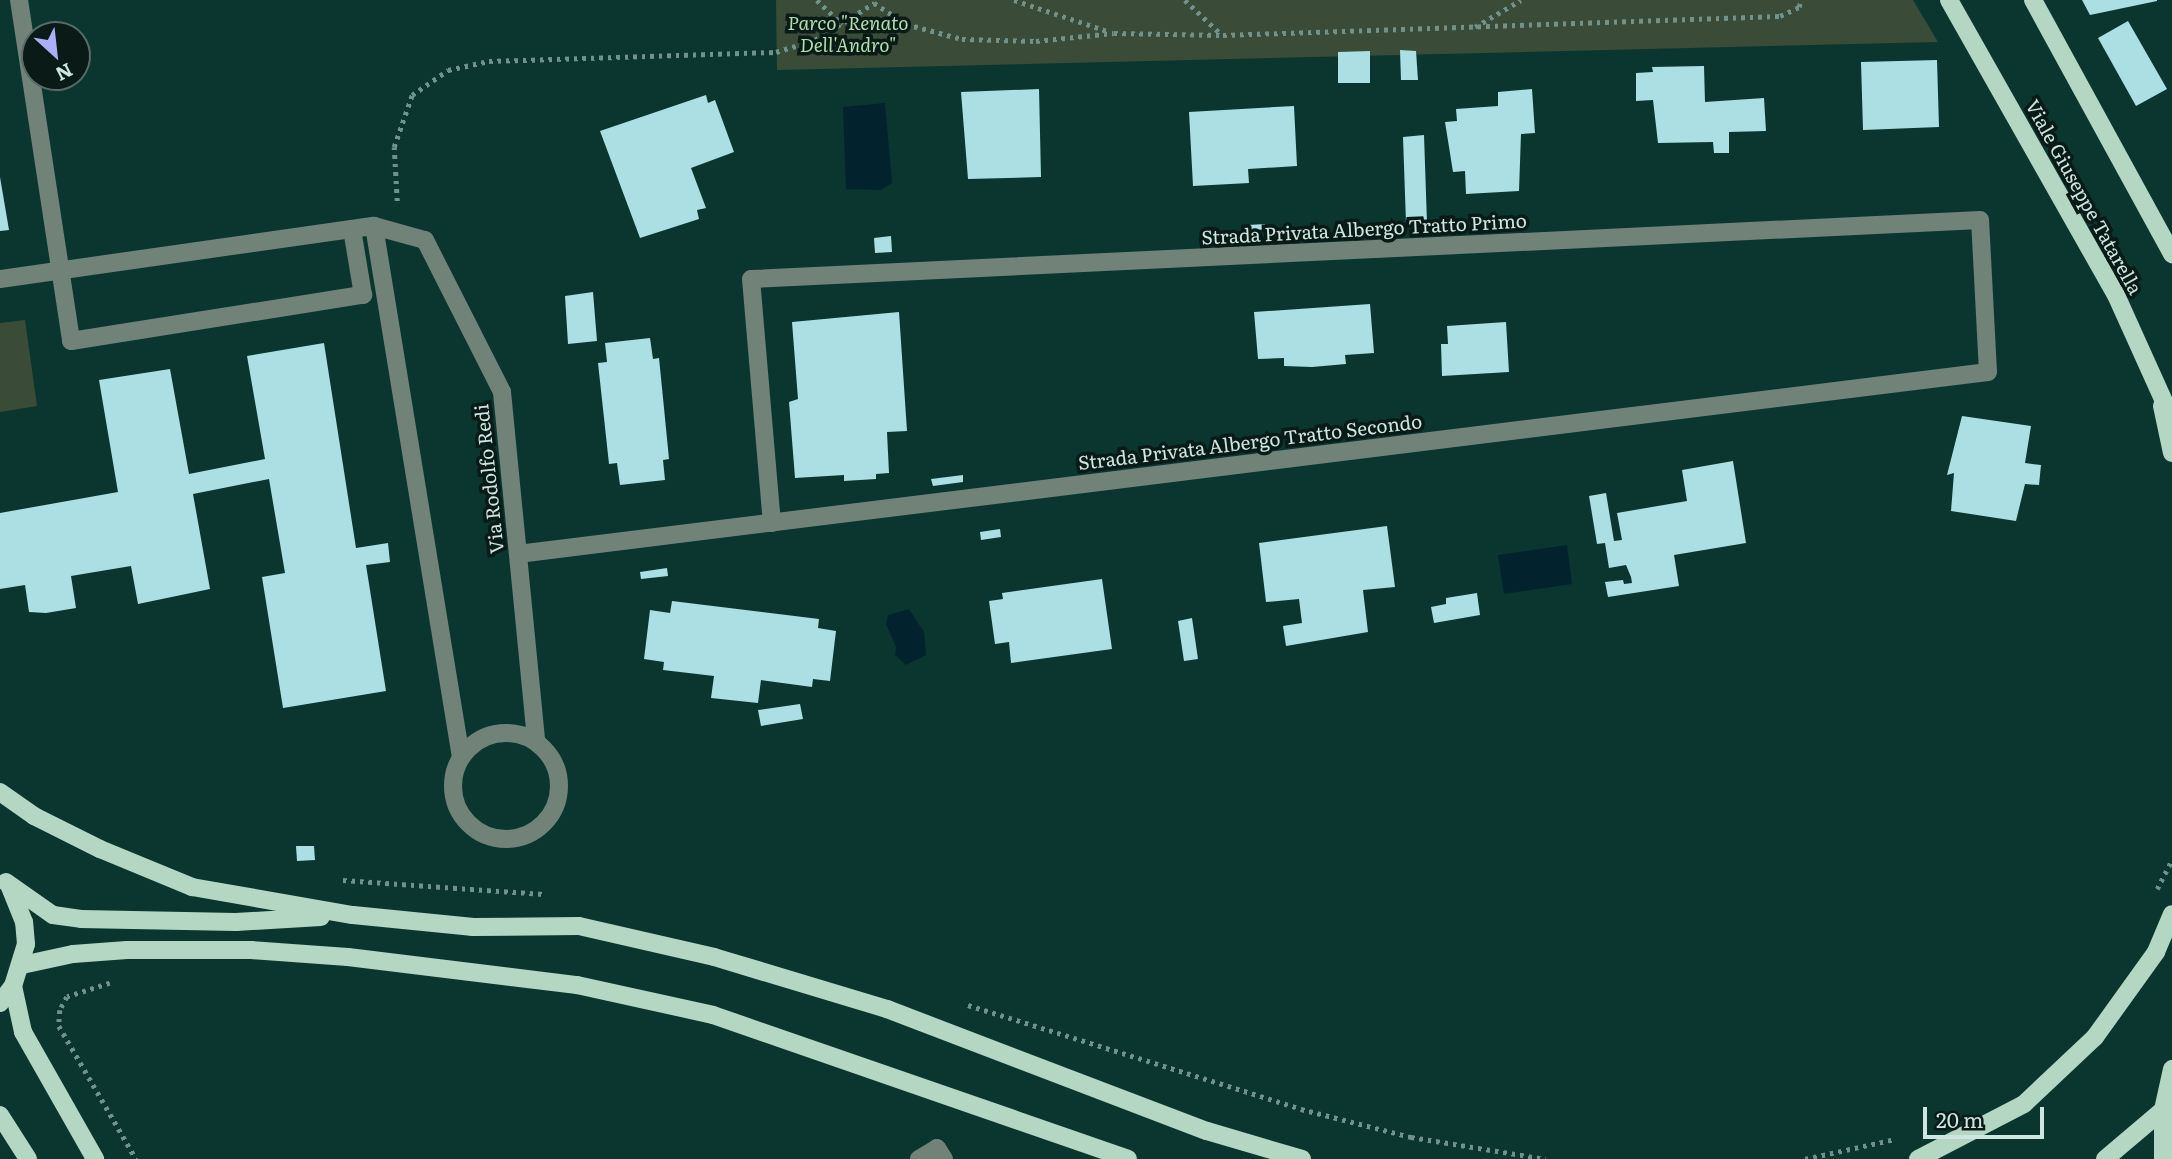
<!DOCTYPE html>
<style>
body{margin:0}
#map{position:relative;width:2172px;height:1159px;overflow:hidden;background:#0b3630;font-family:Literata,serif}
div>[style]{position:absolute}
[style*='--x']{left:calc(var(--x)*1px);top:calc(var(--y)*1px);width:calc(var(--w)*1px);rotate:calc(var(--a)*1deg)}
.green>*{inset:0;background:#3a4c38}
.water>*{inset:0;background:#02232e}
.building>*{inset:0;background:#abdfe3}
.path>*{height:4.5px;margin-top:-2.25px;transform-origin:0;background:repeating-linear-gradient(90deg,#71918b 0 3.5px,transparent 0 8.5px)}
.minor>*{height:18px;margin:-9px;padding:0 9px;transform-origin:9px;border-radius:9px;background:#718279}
.minor>.ring{margin:-9px;padding:0;box-sizing:content-box;background:none;border:18px solid #718279;border-radius:50%}
.major>*{height:18px;margin:-9px;padding:0 9px;transform-origin:9px;border-radius:9px;background:#b4d7c4}
span{translate:-50% -50%;white-space:nowrap;text-align:center;line-height:1.15;-webkit-text-stroke:7px #091a17;paint-order:stroke}
.park-label{font-size:19px;color:#b0ddab;font-style:italic}
.street-label{font-size:19px;color:#cfe5e0}
.north{position:absolute;left:21px;top:21px;width:70px;height:70px;box-sizing:border-box;background:#091a17;border:2px solid #586b67;border-radius:50%;rotate:153deg;font-size:19px;font-weight:700;line-height:28px;text-align:center;color:#cfe5e0}
.north::after{content:'';display:block;margin:auto;width:24px;height:32px;background:#adaefb;clip-path:polygon(50% 0,100% 100%,50% 72%,0 100%)}
.scale{position:absolute;left:1923px;top:1107px;width:121px;height:32px;box-sizing:border-box;border:4px solid #cfe5e0;border-top:0;padding-left:9px;font-size:21px;line-height:24px;white-space:nowrap;color:#cfe5e0;-webkit-text-stroke:5px #091a17;paint-order:stroke}
</style>
<div id="map">
<div class="green">
<div style="clip-path:polygon(776px 0,1913px 0,1938px 42px,777px 70px)"></div>
<div style="clip-path:polygon(25px 320px,37px 406px,0 412px,0 323px)"></div>
</div>
<div class="water">
<div style="clip-path:polygon(885px 103px,892px 183px,881px 190px,846px 189px,843px 107px)"></div>
<div style="clip-path:polygon(1567px 545px,1572px 584px,1504px 594px,1498px 555px)"></div>
<div style="clip-path:polygon(909px 609px,924px 632px,926px 655px,906px 665px,895px 655px,896px 647px,886px 624px,888px 615px)"></div>
</div>
<div class="building">
<div style="clip-path:polygon(2082px 0,2157px 0,2157px 1px,2090px 15px)"></div>
<div style="clip-path:polygon(2128px 21px,2167px 89px,2136px 106px,2098px 38px)"></div>
<div style="clip-path:polygon(1400px 50px,1416px 51px,1418px 80px,1401px 80px)"></div>
<div style="clip-path:polygon(1370px 51px,1370px 83px,1338px 83px,1338px 52px)"></div>
<div style="clip-path:polygon(1937px 60px,1939px 127px,1863px 130px,1861px 62px)"></div>
<div style="clip-path:polygon(1704px 66px,1705px 102px,1764px 98px,1766px 131px,1729px 132px,1729px 153px,1714px 153px,1713px 142px,1658px 143px,1653px 100px,1636px 101px,1636px 73px,1653px 72px,1652px 67px)"></div>
<div style="clip-path:polygon(1039px 89px,1041px 177px,968px 179px,961px 92px)"></div>
<div style="clip-path:polygon(1532px 89px,1535px 133px,1521px 134px,1519px 191px,1466px 194px,1465px 171px,1453px 172px,1445px 122px,1457px 121px,1456px 109px,1498px 106px,1498px 92px)"></div>
<div style="clip-path:polygon(706px 95px,708px 103px,715px 100px,734px 152px,691px 168px,706px 208px,697px 210px,699px 219px,640px 238px,600px 131px)"></div>
<div style="clip-path:polygon(1294px 106px,1297px 166px,1248px 169px,1249px 183px,1193px 186px,1189px 112px)"></div>
<div style="clip-path:polygon(1424px 135px,1427px 223px,1406px 223px,1403px 137px)"></div>
<div style="clip-path:polygon(0 177px,9px 230px,0 231px)"></div>
<div style="clip-path:polygon(1265px 224px,1266px 229px,1249px 231px,1248px 225px)"></div>
<div style="clip-path:polygon(891px 236px,892px 252px,875px 253px,874px 238px)"></div>
<div style="clip-path:polygon(593px 292px,597px 341px,568px 344px,565px 296px)"></div>
<div style="clip-path:polygon(1370px 304px,1374px 353px,1345px 355px,1346px 364px,1312px 367px,1284px 366px,1284px 358px,1258px 359px,1254px 312px)"></div>
<div style="clip-path:polygon(899px 312px,907px 431px,887px 432px,889px 473px,876px 474px,876px 479px,844px 481px,844px 475px,795px 478px,789px 402px,798px 399px,792px 322px)"></div>
<div style="clip-path:polygon(1506px 322px,1509px 372px,1442px 376px,1441px 344px,1448px 344px,1447px 326px)"></div>
<div style="clip-path:polygon(650px 338px,653px 359px,659px 358px,664px 408px,669px 459px,663px 460px,665px 480px,620px 485px,617px 463px,609px 464px,598px 363px,607px 362px,605px 343px)"></div>
<div style="clip-path:polygon(324px 343px,356px 548px,388px 543px,390px 562px,366px 565px,386px 691px,283px 708px,262px 577px,285px 573px,269px 479px,193px 494px,210px 589px,138px 604px,131px 566px,71px 576px,76px 608px,46px 613px,29px 612px,25px 585px,0 589px,0 513px,118px 492px,99px 380px,170px 369px,189px 474px,265px 459px,247px 356px)"></div>
<div style="clip-path:polygon(1962px 416px,2031px 426px,2025px 463px,2041px 465px,2039px 485px,2025px 484px,2016px 521px,1951px 511px,1954px 473px,1947px 475px)"></div>
<div style="clip-path:polygon(1733px 461px,1746px 543px,1674px 555px,1679px 586px,1608px 597px,1605px 582px,1623px 580px,1624px 584px,1632px 583px,1631px 577px,1626px 565px,1609px 568px,1605px 543px,1597px 544px,1589px 496px,1606px 493px,1614px 541px,1622px 540px,1617px 513px,1687px 501px,1682px 470px)"></div>
<div style="clip-path:polygon(963px 475px,963px 482px,933px 486px,931px 479px)"></div>
<div style="clip-path:polygon(1387px 526px,1395px 587px,1363px 590px,1368px 632px,1286px 646px,1283px 626px,1302px 623px,1299px 599px,1266px 602px,1259px 543px)"></div>
<div style="clip-path:polygon(1000px 529px,1001px 537px,981px 540px,980px 532px)"></div>
<div style="clip-path:polygon(667px 568px,668px 576px,641px 579px,640px 572px)"></div>
<div style="clip-path:polygon(1102px 579px,1112px 649px,1011px 663px,1009px 642px,995px 644px,989px 601px,1003px 599px,1002px 593px)"></div>
<div style="clip-path:polygon(1477px 593px,1480px 615px,1434px 623px,1431px 607px,1446px 604px,1446px 598px)"></div>
<div style="clip-path:polygon(672px 601px,819px 619px,818px 628px,836px 631px,830px 681px,813px 679px,812px 687px,761px 680px,758px 703px,711px 698px,714px 676px,663px 670px,664px 662px,644px 659px,650px 610px,670px 613px)"></div>
<div style="clip-path:polygon(1192px 618px,1198px 659px,1184px 661px,1178px 621px)"></div>
<div style="clip-path:polygon(800px 704px,803px 719px,761px 726px,758px 710px)"></div>
<div style="clip-path:polygon(296px 846px,314px 846px,315px 860px,297px 861px)"></div>
</div>
<div class="path">
<div style="--x:817;--y:0;--w:35;--a:44"></div>
<div style="--x:1014;--y:0;--w:101;--a:18.4"></div>
<div style="--x:1185;--y:0;--w:51;--a:43.4"></div>
<div style="--x:1475;--y:27;--w:53;--a:-30.4"></div>
<div style="--x:397;--y:201;--w:54;--a:-93.2"></div>
<div style="--x:394;--y:147;--w:55;--a:-70.9"></div>
<div style="--x:412;--y:95;--w:44;--a:-34.8"></div>
<div style="--x:448;--y:70;--w:42;--a:-12.4"></div>
<div style="--x:489;--y:61;--w:287;--a:-1.8"></div>
<div style="--x:776;--y:52;--w:41;--a:-17.1"></div>
<div style="--x:815;--y:40;--w:70;--a:-32.1"></div>
<div style="--x:874;--y:3;--w:38;--a:33"></div>
<div style="--x:906;--y:24;--w:58;--a:15"></div>
<div style="--x:962;--y:39;--w:74;--a:1.5"></div>
<div style="--x:1036;--y:41;--w:78;--a:-5.9"></div>
<div style="--x:1114;--y:33;--w:109;--a:1.1"></div>
<div style="--x:1223;--y:35;--w:557;--a:-1.95"></div>
<div style="--x:1780;--y:16;--w:21;--a:-25"></div>
<div style="--x:1799;--y:7;--w:7;--a:-74"></div>
<div style="--x:343;--y:880;--w:201;--a:4"></div>
<div style="--x:2157;--y:889;--w:34;--a:-63"></div>
<div style="--x:110;--y:983;--w:45;--a:162"></div>
<div style="--x:67;--y:997;--w:15;--a:118"></div>
<div style="--x:60;--y:1010;--w:16;--a:94"></div>
<div style="--x:59;--y:1026;--w:154;--a:59.9"></div>
<div style="--x:968;--y:1005;--w:349;--a:17.3"></div>
<div style="--x:1301;--y:1109;--w:114;--a:14.3"></div>
<div style="--x:1411;--y:1137;--w:136;--a:9.3"></div>
<div style="--x:1805;--y:1159;--w:92;--a:-12.5"></div>
</div>
<div class="minor">
<div style="--x:19;--y:0;--w:345;--a:81.3"></div>
<div style="--x:71;--y:341;--w:296;--a:-9"></div>
<div style="--x:363;--y:295;--w:67;--a:-99.5"></div>
<div style="--x:374;--y:226;--w:538;--a:80.7"></div>
<div style="--x:0;--y:279;--w:378;--a:-8.1"></div>
<div style="--x:374;--y:226;--w:53;--a:15.4"></div>
<div style="--x:425;--y:240;--w:170;--a:63.1"></div>
<div style="--x:502;--y:392;--w:351;--a:84.4"></div>
<div style="--x:518;--y:554;--w:1481;--a:-7.06"></div>
<div style="--x:1988;--y:372;--w:152;--a:-93"></div>
<div style="--x:1980;--y:220;--w:1230;--a:177.25"></div>
<div style="--x:751;--y:279;--w:245;--a:85.1"></div>
<div class="ring" style="left:453px;top:733px;width:88px;height:88px"></div>
<div style="--x:919;--y:1159;--w:21;--a:-31"></div>
<div style="--x:937;--y:1148;--w:13;--a:58"></div>
</div>
<div class="major">
<div style="--x:1949;--y:0;--w:339;--a:60.5"></div>
<div style="--x:2116;--y:295;--w:136;--a:65.7"></div>
<div style="--x:2033;--y:0;--w:290;--a:61.3"></div>
<div style="--x:2162;--y:406;--w:48;--a:78"></div>
<div style="--x:0;--y:792;--w:42;--a:35.2"></div>
<div style="--x:34;--y:816;--w:74;--a:26.6"></div>
<div style="--x:100;--y:849;--w:100;--a:22.4"></div>
<div style="--x:192;--y:887;--w:163;--a:9.9"></div>
<div style="--x:353;--y:915;--w:121;--a:5.7"></div>
<div style="--x:473;--y:927;--w:106;--a:-0.5"></div>
<div style="--x:579;--y:926;--w:139;--a:12.9"></div>
<div style="--x:714;--y:957;--w:181;--a:16.7"></div>
<div style="--x:887;--y:1009;--w:342;--a:20.9"></div>
<div style="--x:1207;--y:1131;--w:99;--a:16.4"></div>
<div style="--x:6;--y:882;--w:57;--a:35.1"></div>
<div style="--x:53;--y:915;--w:28;--a:8"></div>
<div style="--x:81;--y:919;--w:155;--a:1.1"></div>
<div style="--x:236;--y:922;--w:85;--a:-3.4"></div>
<div style="--x:22;--y:965;--w:52;--a:-12.2"></div>
<div style="--x:73;--y:954;--w:54;--a:-4.2"></div>
<div style="--x:127;--y:950;--w:124;--a:0"></div>
<div style="--x:251;--y:950;--w:97;--a:4.1"></div>
<div style="--x:348;--y:957;--w:231;--a:7"></div>
<div style="--x:577;--y:985;--w:139;--a:12.4"></div>
<div style="--x:713;--y:1015;--w:439;--a:19.1"></div>
<div style="--x:13;--y:986;--w:47;--a:77.7"></div>
<div style="--x:23;--y:1032;--w:146;--a:60.4"></div>
<div style="--x:0;--y:1003;--w:21;--a:-53"></div>
<div style="--x:13;--y:986;--w:44;--a:-72.8"></div>
<div style="--x:26;--y:944;--w:22;--a:-95"></div>
<div style="--x:24;--y:922;--w:37;--a:-112"></div>
<div style="--x:0;--y:1115;--w:52;--a:57.5"></div>
<div style="--x:1918;--y:1159;--w:119;--a:-27.4"></div>
<div style="--x:2024;--y:1104;--w:98;--a:-43.3"></div>
<div style="--x:2095;--y:1037;--w:105;--a:-54.3"></div>
<div style="--x:2156;--y:952;--w:41;--a:-67.2"></div>
<div style="--x:2105;--y:1159;--w:76;--a:-40.2"></div>
<div style="--x:2163;--y:1159;--w:49;--a:-90"></div>
<div style="--x:2163;--y:1110;--w:42;--a:-77.6"></div>
</div>
<div class="park-label">
<span style="left:848px;top:34px">Parco "Renato<br>Dell'Andro"</span>
</div>
<div class="street-label">
<span style="left:2084px;top:197px;rotate:61deg">Viale Giuseppe Tatarella</span>
<span style="left:1364px;top:229px;rotate:-3deg">Strada Privata Albergo Tratto Primo</span>
<span style="left:1250px;top:442px;rotate:-7deg">Strada Privata Albergo Tratto Secondo</span>
<span style="left:489px;top:479px;rotate:-96deg">Via Rodolfo Redi</span>
</div>
<div class="north">N</div>
<div class="scale">20 m</div>
</div>
